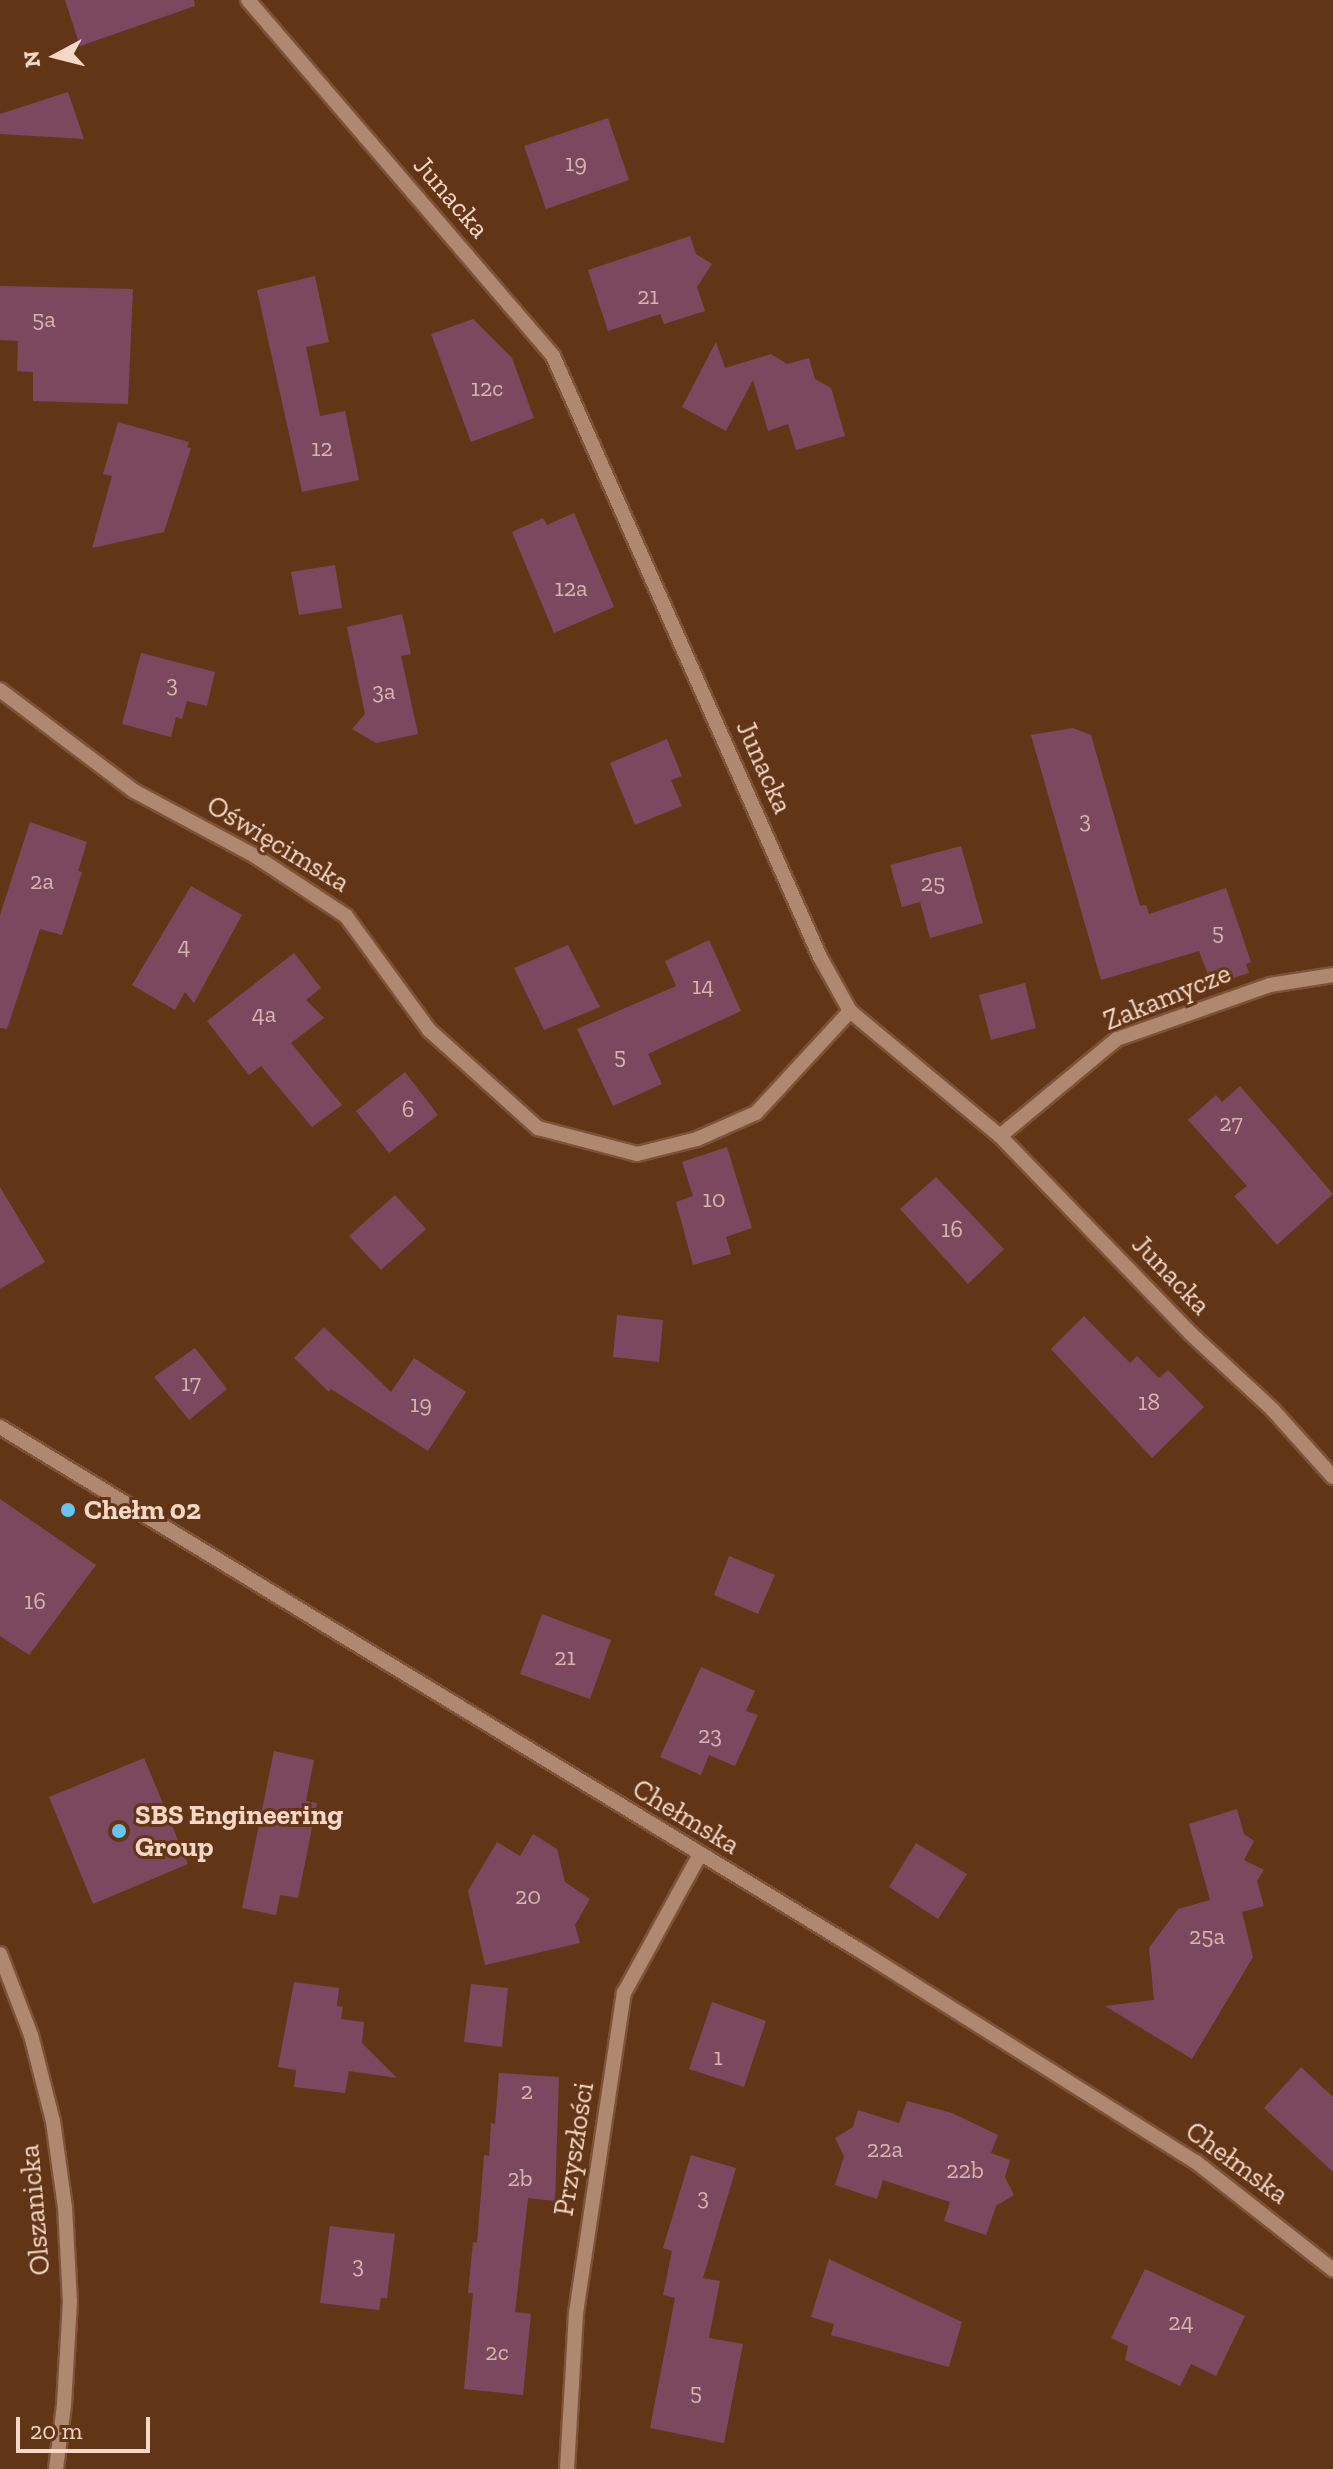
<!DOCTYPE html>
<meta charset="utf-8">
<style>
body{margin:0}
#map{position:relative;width:1333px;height:2469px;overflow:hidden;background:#633517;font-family:"Zilla Slab",serif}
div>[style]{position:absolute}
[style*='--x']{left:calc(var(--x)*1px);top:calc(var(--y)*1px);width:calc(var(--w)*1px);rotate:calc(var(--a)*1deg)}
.building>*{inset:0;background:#7c4860}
.roads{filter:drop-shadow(2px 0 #7d5237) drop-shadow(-2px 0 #7d5237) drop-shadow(0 2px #7d5237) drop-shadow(0 -2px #7d5237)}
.minor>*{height:14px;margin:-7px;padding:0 7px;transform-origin:7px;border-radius:7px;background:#b0876f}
.dots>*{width:22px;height:22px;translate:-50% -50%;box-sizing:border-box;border:4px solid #633517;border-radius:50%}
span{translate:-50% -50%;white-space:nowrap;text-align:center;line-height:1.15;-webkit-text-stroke:6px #633517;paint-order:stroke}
.number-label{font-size:24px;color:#d7b4ae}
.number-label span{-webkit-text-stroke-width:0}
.street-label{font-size:28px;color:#f5d8c8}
.poi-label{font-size:28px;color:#f5d8c8;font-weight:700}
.left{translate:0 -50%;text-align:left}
.north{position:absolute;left:16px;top:16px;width:80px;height:80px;-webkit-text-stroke:6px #633517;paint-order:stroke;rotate:263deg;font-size:22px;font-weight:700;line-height:32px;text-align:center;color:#f5d8c8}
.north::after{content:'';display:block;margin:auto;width:28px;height:36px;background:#f5d8c8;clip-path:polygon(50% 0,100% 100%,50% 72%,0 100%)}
.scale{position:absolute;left:16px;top:2417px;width:134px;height:36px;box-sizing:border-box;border:4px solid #f5d8c8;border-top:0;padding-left:10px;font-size:24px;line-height:28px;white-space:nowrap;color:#f5d8c8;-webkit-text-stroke:6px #633517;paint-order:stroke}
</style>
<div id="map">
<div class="building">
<div style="clip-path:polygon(65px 0,194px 0,195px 6px,80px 46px)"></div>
<div style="clip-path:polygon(68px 92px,84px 139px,0 134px,0 114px)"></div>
<div style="clip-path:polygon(608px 118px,629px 180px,546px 209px,524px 146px)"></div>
<div style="clip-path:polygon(690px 236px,696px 254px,712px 264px,697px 287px,705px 311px,664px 324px,660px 314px,608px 331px,588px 270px)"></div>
<div style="clip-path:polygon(315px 276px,329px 342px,306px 347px,320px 416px,345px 411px,359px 480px,302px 492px,257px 290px)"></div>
<div style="clip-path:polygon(0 286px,133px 289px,128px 404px,33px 401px,33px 372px,17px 371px,18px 341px,0 340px)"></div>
<div style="clip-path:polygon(473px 319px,512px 358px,534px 418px,471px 442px,431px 334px)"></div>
<div style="clip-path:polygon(716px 342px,725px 368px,771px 354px,787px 364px,809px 358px,815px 379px,831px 388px,845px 436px,796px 450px,788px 424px,768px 431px,753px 380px,726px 431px,682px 407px)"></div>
<div style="clip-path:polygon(118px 422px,189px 442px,187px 447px,191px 448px,164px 532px,92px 548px,112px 476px,103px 474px)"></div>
<div style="clip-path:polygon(574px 513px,614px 607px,554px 633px,512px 532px,543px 518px,547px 525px)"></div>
<div style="clip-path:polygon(335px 565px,342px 608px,299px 615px,291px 572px)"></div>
<div style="clip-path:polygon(402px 614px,411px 654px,401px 656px,418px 734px,376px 743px,352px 729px,365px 714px,347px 627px)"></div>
<div style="clip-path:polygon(141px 653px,215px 672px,207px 706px,187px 701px,182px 719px,176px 717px,171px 737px,122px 724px)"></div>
<div style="clip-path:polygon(1073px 728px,1091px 735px,1140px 906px,1146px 905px,1149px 914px,1226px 888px,1251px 962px,1246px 964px,1249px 973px,1212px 985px,1199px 951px,1101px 980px,1031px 735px)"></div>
<div style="clip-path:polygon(667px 739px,682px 776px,671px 780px,682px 806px,635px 825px,610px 763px)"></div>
<div style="clip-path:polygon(30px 822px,87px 842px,78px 871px,82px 872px,62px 935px,40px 929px,7px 1029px,0 1028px,0 915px)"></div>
<div style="clip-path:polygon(961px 846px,983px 923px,930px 938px,920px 902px,902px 907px,890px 865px)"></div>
<div style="clip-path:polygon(191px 886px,242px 915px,194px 1003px,185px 992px,175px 1010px,132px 985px)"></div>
<div style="clip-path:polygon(709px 940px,741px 1011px,648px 1054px,662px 1084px,613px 1106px,577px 1029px,676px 986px,665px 961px)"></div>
<div style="clip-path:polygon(568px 945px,600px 1007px,544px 1030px,514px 968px)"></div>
<div style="clip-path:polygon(294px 953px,321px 988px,306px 1000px,324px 1018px,291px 1043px,342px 1105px,312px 1127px,261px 1066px,249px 1075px,207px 1021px)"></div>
<div style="clip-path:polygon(1025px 983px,1036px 1028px,991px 1040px,979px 995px)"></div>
<div style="clip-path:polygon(405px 1072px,438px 1115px,389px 1153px,356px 1111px)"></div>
<div style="clip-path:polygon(1240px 1086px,1333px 1194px,1277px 1245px,1234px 1196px,1247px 1186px,1188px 1120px,1216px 1095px,1222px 1102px)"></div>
<div style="clip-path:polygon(727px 1147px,752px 1228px,726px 1237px,731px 1254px,693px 1265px,676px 1202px,693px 1196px,682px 1162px)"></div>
<div style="clip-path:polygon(936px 1177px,1004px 1249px,968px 1284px,900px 1209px)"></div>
<div style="clip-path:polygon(0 1187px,45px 1262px,0 1289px)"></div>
<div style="clip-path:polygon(395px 1195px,426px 1229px,381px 1270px,349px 1236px)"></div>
<div style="clip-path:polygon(617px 1315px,663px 1320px,659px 1362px,613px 1357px)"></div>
<div style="clip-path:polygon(1084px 1316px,1130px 1363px,1137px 1356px,1159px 1378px,1168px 1370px,1204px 1407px,1152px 1458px,1051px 1349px)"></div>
<div style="clip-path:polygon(324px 1327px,391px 1392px,414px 1358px,466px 1392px,428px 1451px,331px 1389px,329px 1392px,294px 1358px)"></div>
<div style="clip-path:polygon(195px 1348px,227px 1389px,189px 1420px,154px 1377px)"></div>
<div style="clip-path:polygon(0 1499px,96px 1565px,29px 1655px,0 1636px)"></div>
<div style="clip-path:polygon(729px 1556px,775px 1575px,758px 1614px,714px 1595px)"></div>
<div style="clip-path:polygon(542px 1614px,611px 1640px,590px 1699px,520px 1674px)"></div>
<div style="clip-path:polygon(701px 1667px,755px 1691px,746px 1711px,758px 1715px,735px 1766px,709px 1755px,701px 1775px,660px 1757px)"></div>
<div style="clip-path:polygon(274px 1751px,314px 1760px,306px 1801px,317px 1803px,298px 1898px,280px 1895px,276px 1915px,242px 1908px)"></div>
<div style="clip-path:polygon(144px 1758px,188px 1864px,93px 1904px,49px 1797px)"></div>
<div style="clip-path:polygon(1237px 1809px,1244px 1834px,1254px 1841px,1244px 1860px,1264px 1870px,1257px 1881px,1264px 1906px,1242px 1912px,1253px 1957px,1192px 2059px,1105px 2006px,1154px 2000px,1149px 1948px,1178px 1909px,1210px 1900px,1189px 1824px)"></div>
<div style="clip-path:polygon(533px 1834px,557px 1849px,565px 1882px,590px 1899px,575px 1925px,580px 1943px,485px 1965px,468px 1891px,497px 1842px,520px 1856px)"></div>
<div style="clip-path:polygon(916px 1843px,967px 1874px,938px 1919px,889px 1887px)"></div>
<div style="clip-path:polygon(294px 1982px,339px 1988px,337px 2006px,343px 2007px,341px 2019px,364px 2022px,362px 2043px,397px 2078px,349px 2071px,345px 2093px,294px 2087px,296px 2070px,278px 2067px)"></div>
<div style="clip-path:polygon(471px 1984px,508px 1988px,502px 2047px,464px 2042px)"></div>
<div style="clip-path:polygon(712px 2002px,766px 2021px,744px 2087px,689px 2069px)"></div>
<div style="clip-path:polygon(1301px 2067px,1333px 2097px,1333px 2172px,1264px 2108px)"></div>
<div style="clip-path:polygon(499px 2073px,559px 2077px,555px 2201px,528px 2198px,515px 2312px,531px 2314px,523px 2395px,464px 2389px,473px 2293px,468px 2293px,473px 2242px,477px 2243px,484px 2155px,489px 2156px,491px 2123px,495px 2124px)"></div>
<div style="clip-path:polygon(907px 2101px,952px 2113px,998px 2135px,991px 2153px,1010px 2160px,1005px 2177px,1014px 2195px,996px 2206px,986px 2235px,944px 2221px,950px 2202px,916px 2191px,883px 2180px,877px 2199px,835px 2185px,844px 2156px,835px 2138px,853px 2127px,858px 2110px,899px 2123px)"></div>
<div style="clip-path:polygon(691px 2155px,736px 2168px,703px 2278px,720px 2281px,709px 2338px,743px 2344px,724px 2443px,650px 2428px,675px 2298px,663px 2295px,672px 2251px,663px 2248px)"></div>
<div style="clip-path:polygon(330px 2226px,395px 2234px,387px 2298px,381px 2298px,379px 2310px,320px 2303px)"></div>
<div style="clip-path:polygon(829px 2259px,962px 2322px,949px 2367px,831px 2335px,834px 2324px,811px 2317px)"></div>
<div style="clip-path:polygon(1145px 2269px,1245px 2316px,1216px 2376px,1191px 2364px,1180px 2386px,1125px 2360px,1128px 2346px,1111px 2338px)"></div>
</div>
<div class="roads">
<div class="minor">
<div style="--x:248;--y:0;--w:469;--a:49.4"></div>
<div style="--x:553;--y:356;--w:658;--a:66.05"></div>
<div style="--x:820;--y:957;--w:62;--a:60.9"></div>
<div style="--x:850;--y:1011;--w:195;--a:39.8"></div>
<div style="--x:1000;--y:1136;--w:274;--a:46"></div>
<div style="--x:1190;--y:1333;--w:112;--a:42.8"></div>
<div style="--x:1272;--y:1409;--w:91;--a:48.1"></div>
<div style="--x:0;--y:690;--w:168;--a:37"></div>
<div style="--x:134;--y:791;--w:137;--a:28.2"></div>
<div style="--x:255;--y:856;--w:109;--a:33.4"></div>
<div style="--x:346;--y:916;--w:141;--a:53.9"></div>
<div style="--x:429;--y:1030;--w:147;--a:42"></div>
<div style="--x:538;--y:1128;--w:102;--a:14.7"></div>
<div style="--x:637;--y:1154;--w:62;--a:-14"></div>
<div style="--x:697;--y:1139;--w:64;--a:-23.8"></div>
<div style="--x:756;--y:1113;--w:139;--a:-47.3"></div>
<div style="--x:1000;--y:1136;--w:152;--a:-39.7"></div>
<div style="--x:1117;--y:1039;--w:162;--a:-19.4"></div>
<div style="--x:1270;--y:985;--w:64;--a:-9"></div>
<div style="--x:0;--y:1427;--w:1006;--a:31.34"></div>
<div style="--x:859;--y:1950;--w:398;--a:32.2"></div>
<div style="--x:1196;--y:2162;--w:174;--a:38.2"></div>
<div style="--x:0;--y:1954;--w:87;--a:69.1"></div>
<div style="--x:31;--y:2035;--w:89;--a:75.7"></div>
<div style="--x:53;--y:2121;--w:87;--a:82.1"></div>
<div style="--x:65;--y:2207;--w:94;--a:87"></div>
<div style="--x:70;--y:2301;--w:104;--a:93.3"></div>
<div style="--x:64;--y:2405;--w:64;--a:97.1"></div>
<div style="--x:567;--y:2469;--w:156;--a:-86.7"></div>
<div style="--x:576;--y:2313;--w:324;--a:-81.5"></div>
<div style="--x:624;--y:1993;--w:156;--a:-61.3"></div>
</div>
</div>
<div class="dots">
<div style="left:68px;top:1510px;background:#68c4f0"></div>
<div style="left:119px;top:1831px;background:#68c4f0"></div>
</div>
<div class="number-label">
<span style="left:576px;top:163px">19</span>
<span style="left:648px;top:296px">21</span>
<span style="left:44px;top:319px">5a</span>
<span style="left:487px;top:388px">12c</span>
<span style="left:322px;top:448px">12</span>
<span style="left:571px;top:588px">12a</span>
<span style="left:172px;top:684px">3</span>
<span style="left:384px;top:691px">3a</span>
<span style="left:1085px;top:820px">3</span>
<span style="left:42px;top:881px">2a</span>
<span style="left:933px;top:883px">25</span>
<span style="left:1218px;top:932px">5</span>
<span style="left:184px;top:946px">4</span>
<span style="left:703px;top:986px">14</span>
<span style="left:264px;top:1014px">4a</span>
<span style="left:620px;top:1056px">5</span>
<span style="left:408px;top:1109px">6</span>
<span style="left:1231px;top:1123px">27</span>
<span style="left:714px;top:1199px">10</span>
<span style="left:952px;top:1229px">16</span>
<span style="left:191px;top:1383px">17</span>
<span style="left:1149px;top:1402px">18</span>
<span style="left:421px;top:1404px">19</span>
<span style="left:35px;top:1601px">16</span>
<span style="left:565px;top:1657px">21</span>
<span style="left:710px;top:1735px">23</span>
<span style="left:528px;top:1896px">20</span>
<span style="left:1207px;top:1936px">25a</span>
<span style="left:718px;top:2057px">1</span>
<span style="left:527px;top:2091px">2</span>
<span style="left:885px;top:2149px">22a</span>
<span style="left:965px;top:2170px">22b</span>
<span style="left:520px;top:2178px">2b</span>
<span style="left:703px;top:2197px">3</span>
<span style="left:358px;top:2265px">3</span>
<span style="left:1181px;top:2322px">24</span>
<span style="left:497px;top:2352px">2c</span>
<span style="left:696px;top:2392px">5</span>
</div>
<div class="street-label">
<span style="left:451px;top:197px;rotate:49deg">Junacka</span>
<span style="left:764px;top:767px;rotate:66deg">Junacka</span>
<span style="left:278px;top:844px;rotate:31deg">Oświęcimska</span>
<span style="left:1167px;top:997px;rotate:-22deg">Zakamycze</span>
<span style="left:1171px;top:1275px;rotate:46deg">Junacka</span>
<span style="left:686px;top:1817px;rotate:31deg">Chełmska</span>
<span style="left:574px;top:2149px;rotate:-81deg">Przyszłości</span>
<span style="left:1237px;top:2163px;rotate:36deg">Chełmska</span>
<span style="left:35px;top:2210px;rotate:-95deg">Olszanicka</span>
</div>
<div class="poi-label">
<span class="left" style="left:84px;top:1510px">Chełm 02</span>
<span class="left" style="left:135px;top:1831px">SBS Engineering<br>Group</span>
</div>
<div class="north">N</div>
<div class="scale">20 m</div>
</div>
